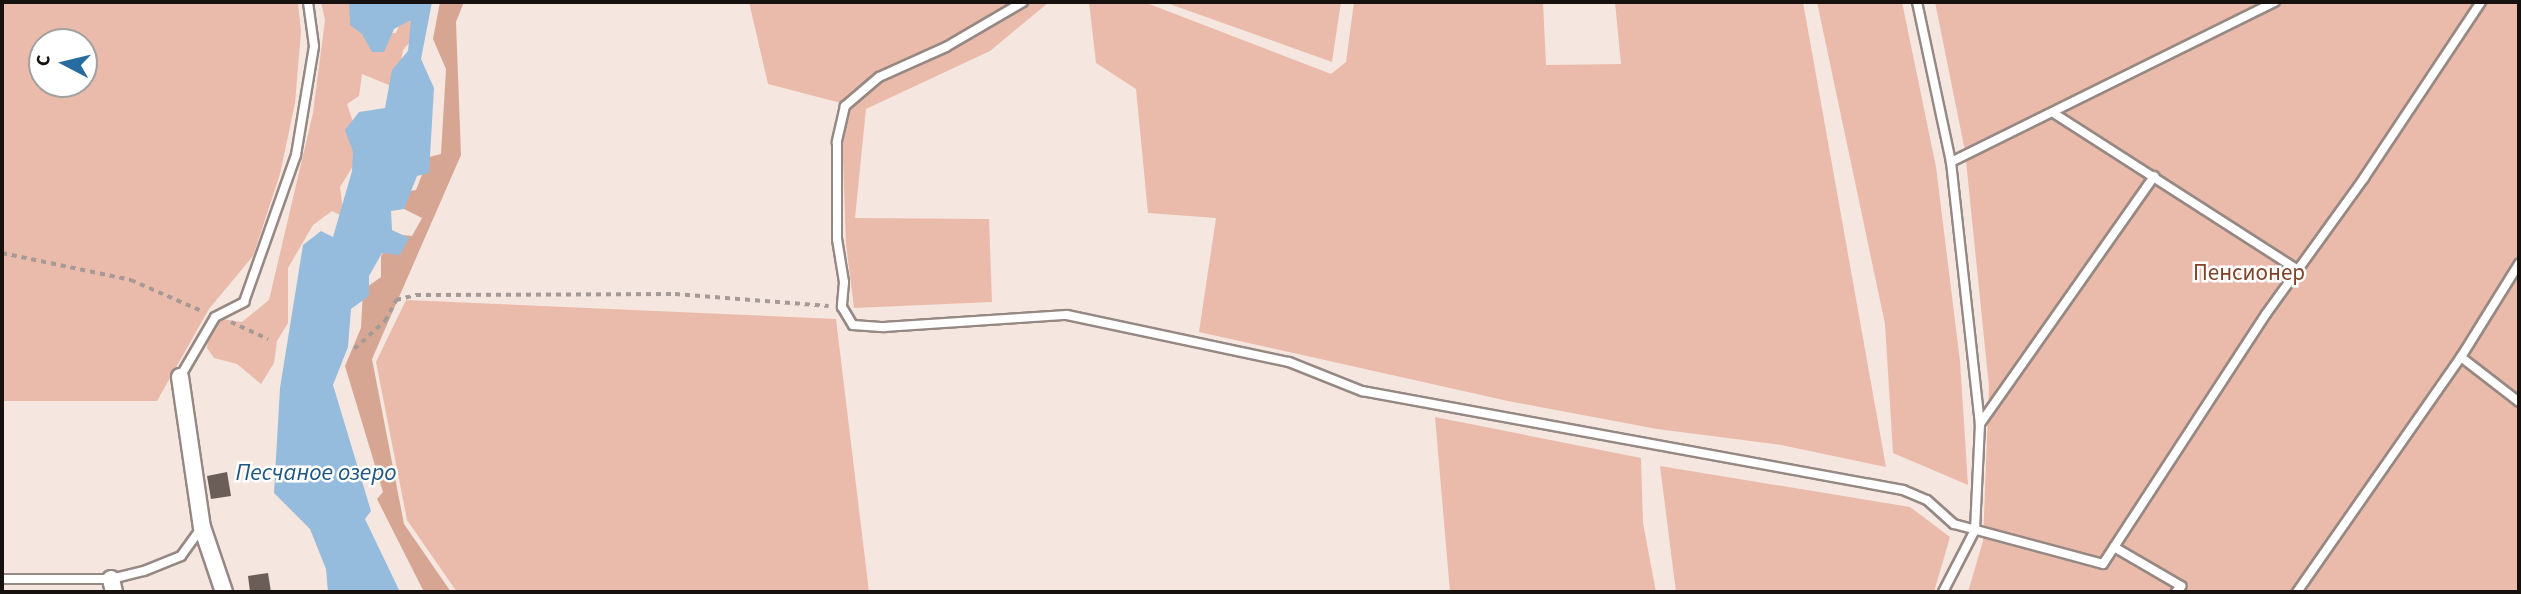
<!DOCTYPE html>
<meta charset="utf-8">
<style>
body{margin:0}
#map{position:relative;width:2521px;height:594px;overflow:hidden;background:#f5e6e0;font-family:"Source Sans 3",sans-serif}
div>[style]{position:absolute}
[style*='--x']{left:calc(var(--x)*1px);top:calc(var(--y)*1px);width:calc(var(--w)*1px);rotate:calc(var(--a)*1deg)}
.green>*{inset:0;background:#eabbaa}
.forest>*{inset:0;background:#d6a693}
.water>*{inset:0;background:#96bcdd}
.building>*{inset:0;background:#6b5e59}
.path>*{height:3.5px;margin-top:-1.75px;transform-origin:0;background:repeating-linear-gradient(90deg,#a59a95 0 5px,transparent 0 10px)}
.roads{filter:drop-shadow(2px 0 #968883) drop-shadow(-2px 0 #968883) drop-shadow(0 2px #968883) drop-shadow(0 -2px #968883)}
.lane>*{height:8px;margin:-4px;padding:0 4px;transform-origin:4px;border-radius:4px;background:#fff}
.street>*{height:16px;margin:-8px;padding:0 8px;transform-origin:8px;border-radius:8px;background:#fff}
span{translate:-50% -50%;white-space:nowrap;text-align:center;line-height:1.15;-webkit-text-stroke:5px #fff;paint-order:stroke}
.park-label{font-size:23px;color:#81432a}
.water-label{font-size:24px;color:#1e5783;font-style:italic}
.frame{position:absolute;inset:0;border:4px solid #16110f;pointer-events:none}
.north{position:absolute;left:28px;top:28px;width:70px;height:70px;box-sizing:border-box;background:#fff;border:2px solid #a2a09f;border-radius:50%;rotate:277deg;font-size:19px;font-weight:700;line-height:28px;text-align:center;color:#16110f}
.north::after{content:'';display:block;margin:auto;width:24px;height:32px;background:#276ca0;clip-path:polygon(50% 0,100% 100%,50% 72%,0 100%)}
</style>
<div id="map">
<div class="green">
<div style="clip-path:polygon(evenodd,2px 2px,298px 2px,301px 32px,295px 103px,280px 174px,253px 256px,209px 309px,157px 401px,2px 401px,2px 2px,42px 42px,84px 42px,84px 84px,42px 84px,42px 42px)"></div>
<div style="clip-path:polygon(321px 2px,360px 2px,383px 33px,396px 33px,406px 10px,419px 31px,403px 50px,396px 88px,362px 74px,359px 96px,347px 104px,357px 134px,355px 163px,340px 187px,344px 217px,332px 211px,313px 225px,288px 268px,288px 323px,277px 341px,274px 363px,261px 384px,237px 364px,214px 358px,207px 348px,209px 327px,222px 319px,242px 322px,269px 300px,313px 113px,325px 20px)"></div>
<div style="clip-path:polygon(749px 2px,1049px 2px,990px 51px,866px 109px,855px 218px,989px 219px,992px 302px,854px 308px,846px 244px,841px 103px,768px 84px)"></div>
<div style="clip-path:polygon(1089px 2px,1144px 2px,1331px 74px,1346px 62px,1354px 2px,1543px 2px,1546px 65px,1621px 64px,1615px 2px,1803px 2px,1886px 467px,1781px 445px,1657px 429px,1508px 401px,1199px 332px,1216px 218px,1148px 213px,1136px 89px,1096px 63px)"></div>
<div style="clip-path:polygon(1164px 2px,1341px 2px,1332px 62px)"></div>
<div style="clip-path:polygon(1817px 2px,1902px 2px,1936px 167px,1960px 361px,1968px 485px,1893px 453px,1885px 324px)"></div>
<div style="clip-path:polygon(1935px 2px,2519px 2px,2519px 592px,1968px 592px,1983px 541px,1989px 387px,1965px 151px)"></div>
<div style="clip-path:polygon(406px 300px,836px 319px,869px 592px,457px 592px,407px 520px,376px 362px)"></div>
<div style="clip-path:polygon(1435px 417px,1641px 458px,1643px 523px,1656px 592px,1450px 592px)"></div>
<div style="clip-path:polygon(1660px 466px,1910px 507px,1950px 537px,1934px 592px,1676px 592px)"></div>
</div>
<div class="forest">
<div style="clip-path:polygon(440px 2px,464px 2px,456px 22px,461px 155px,372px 359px,404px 524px,451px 592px,424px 592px,377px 499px,383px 492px,345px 366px,361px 328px,363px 290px,381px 277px,381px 256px,394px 234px,412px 236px,422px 218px,404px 209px,403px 192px,416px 190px,429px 157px,441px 154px,446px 69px,433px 39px)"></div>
</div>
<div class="water">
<div style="clip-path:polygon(349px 2px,432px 2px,421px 59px,434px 88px,429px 173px,417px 176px,404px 209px,391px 211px,392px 230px,409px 238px,400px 255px,382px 253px,369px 276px,369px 296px,351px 309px,348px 347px,333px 385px,371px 511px,365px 519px,400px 592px,328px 592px,326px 569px,310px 529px,274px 493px,280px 388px,303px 245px,321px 231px,333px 237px,352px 171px,353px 152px,345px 130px,359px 112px,385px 108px,392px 70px,408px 51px,411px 20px,394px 29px,384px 52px,372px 52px,362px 34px,350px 25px)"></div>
</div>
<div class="building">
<div style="clip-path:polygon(227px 472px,231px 496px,211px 499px,207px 476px)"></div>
<div style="clip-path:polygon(268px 573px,271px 592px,250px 592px,248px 576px)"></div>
</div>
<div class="path">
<div style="--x:2;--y:253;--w:132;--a:11.8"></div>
<div style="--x:131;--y:280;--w:80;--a:23.7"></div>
<div style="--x:231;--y:322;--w:41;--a:24.7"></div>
<div style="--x:354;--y:349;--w:42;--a:-42.1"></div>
<div style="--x:385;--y:321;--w:24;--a:-62"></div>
<div style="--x:396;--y:300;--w:21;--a:-14"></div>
<div style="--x:416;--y:295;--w:259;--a:-0.2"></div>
<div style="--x:675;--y:294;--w:154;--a:4.5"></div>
</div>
<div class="roads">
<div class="lane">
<div style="--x:1023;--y:2;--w:89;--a:149.7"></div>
<div style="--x:946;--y:47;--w:73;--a:155.9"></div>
<div style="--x:879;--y:77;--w:45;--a:139.5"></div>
<div style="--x:845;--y:106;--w:37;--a:103"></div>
<div style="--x:837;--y:142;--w:97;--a:90"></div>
<div style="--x:837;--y:239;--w:44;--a:80.8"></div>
<div style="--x:844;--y:282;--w:25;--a:95"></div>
<div style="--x:842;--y:307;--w:21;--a:59"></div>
<div style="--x:853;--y:325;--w:31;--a:4"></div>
<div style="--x:884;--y:327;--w:183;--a:-3.8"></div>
<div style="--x:1067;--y:315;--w:227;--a:12"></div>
<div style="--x:1289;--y:362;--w:79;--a:21.7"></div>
<div style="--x:1362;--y:391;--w:550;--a:10.37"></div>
<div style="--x:1903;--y:490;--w:26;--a:23"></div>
<div style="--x:1927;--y:500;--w:36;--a:42"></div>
<div style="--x:1954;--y:524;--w:154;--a:15"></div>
<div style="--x:2103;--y:564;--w:298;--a:-56.9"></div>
<div style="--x:2266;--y:314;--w:168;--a:-54.2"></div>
<div style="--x:2364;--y:178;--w:211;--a:-56.4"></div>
<div style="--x:1917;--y:2;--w:164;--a:78"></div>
<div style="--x:1951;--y:162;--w:264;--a:83.7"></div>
<div style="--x:1980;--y:424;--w:106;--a:92.7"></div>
<div style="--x:1975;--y:530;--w:70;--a:117.3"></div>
<div style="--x:2055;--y:114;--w:289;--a:32.7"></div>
<div style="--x:1951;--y:162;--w:361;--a:-26.3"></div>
<div style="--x:2461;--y:357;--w:73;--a:37.8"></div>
<div style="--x:180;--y:377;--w:69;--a:-59.7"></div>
<div style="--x:215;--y:317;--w:33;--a:-27"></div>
<div style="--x:244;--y:302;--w:156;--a:-70.5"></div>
<div style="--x:296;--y:155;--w:110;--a:-80.6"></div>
<div style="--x:314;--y:46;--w:44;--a:-97.8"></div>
<div style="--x:1980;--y:424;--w:303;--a:-54.9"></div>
<div style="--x:2114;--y:547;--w:78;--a:30.2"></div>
<div style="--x:2181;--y:586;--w:8;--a:130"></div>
<div style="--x:2;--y:579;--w:109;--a:0"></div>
<div style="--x:111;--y:579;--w:34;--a:-14"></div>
<div style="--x:144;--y:571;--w:40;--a:-22"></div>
<div style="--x:181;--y:556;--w:36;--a:-54"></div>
<div style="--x:2297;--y:592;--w:287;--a:-55.1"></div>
<div style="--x:2461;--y:357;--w:110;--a:-58.1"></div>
</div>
<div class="street">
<div style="--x:180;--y:377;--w:152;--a:81.7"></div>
<div style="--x:202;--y:527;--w:69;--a:71.3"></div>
<div style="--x:111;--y:579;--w:13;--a:77"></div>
</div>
</div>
<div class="park-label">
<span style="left:2249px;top:273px">Пенсионер</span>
</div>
<div class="water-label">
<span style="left:316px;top:473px">Песчаное озеро</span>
</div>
<div class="frame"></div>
<div class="north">С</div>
</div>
